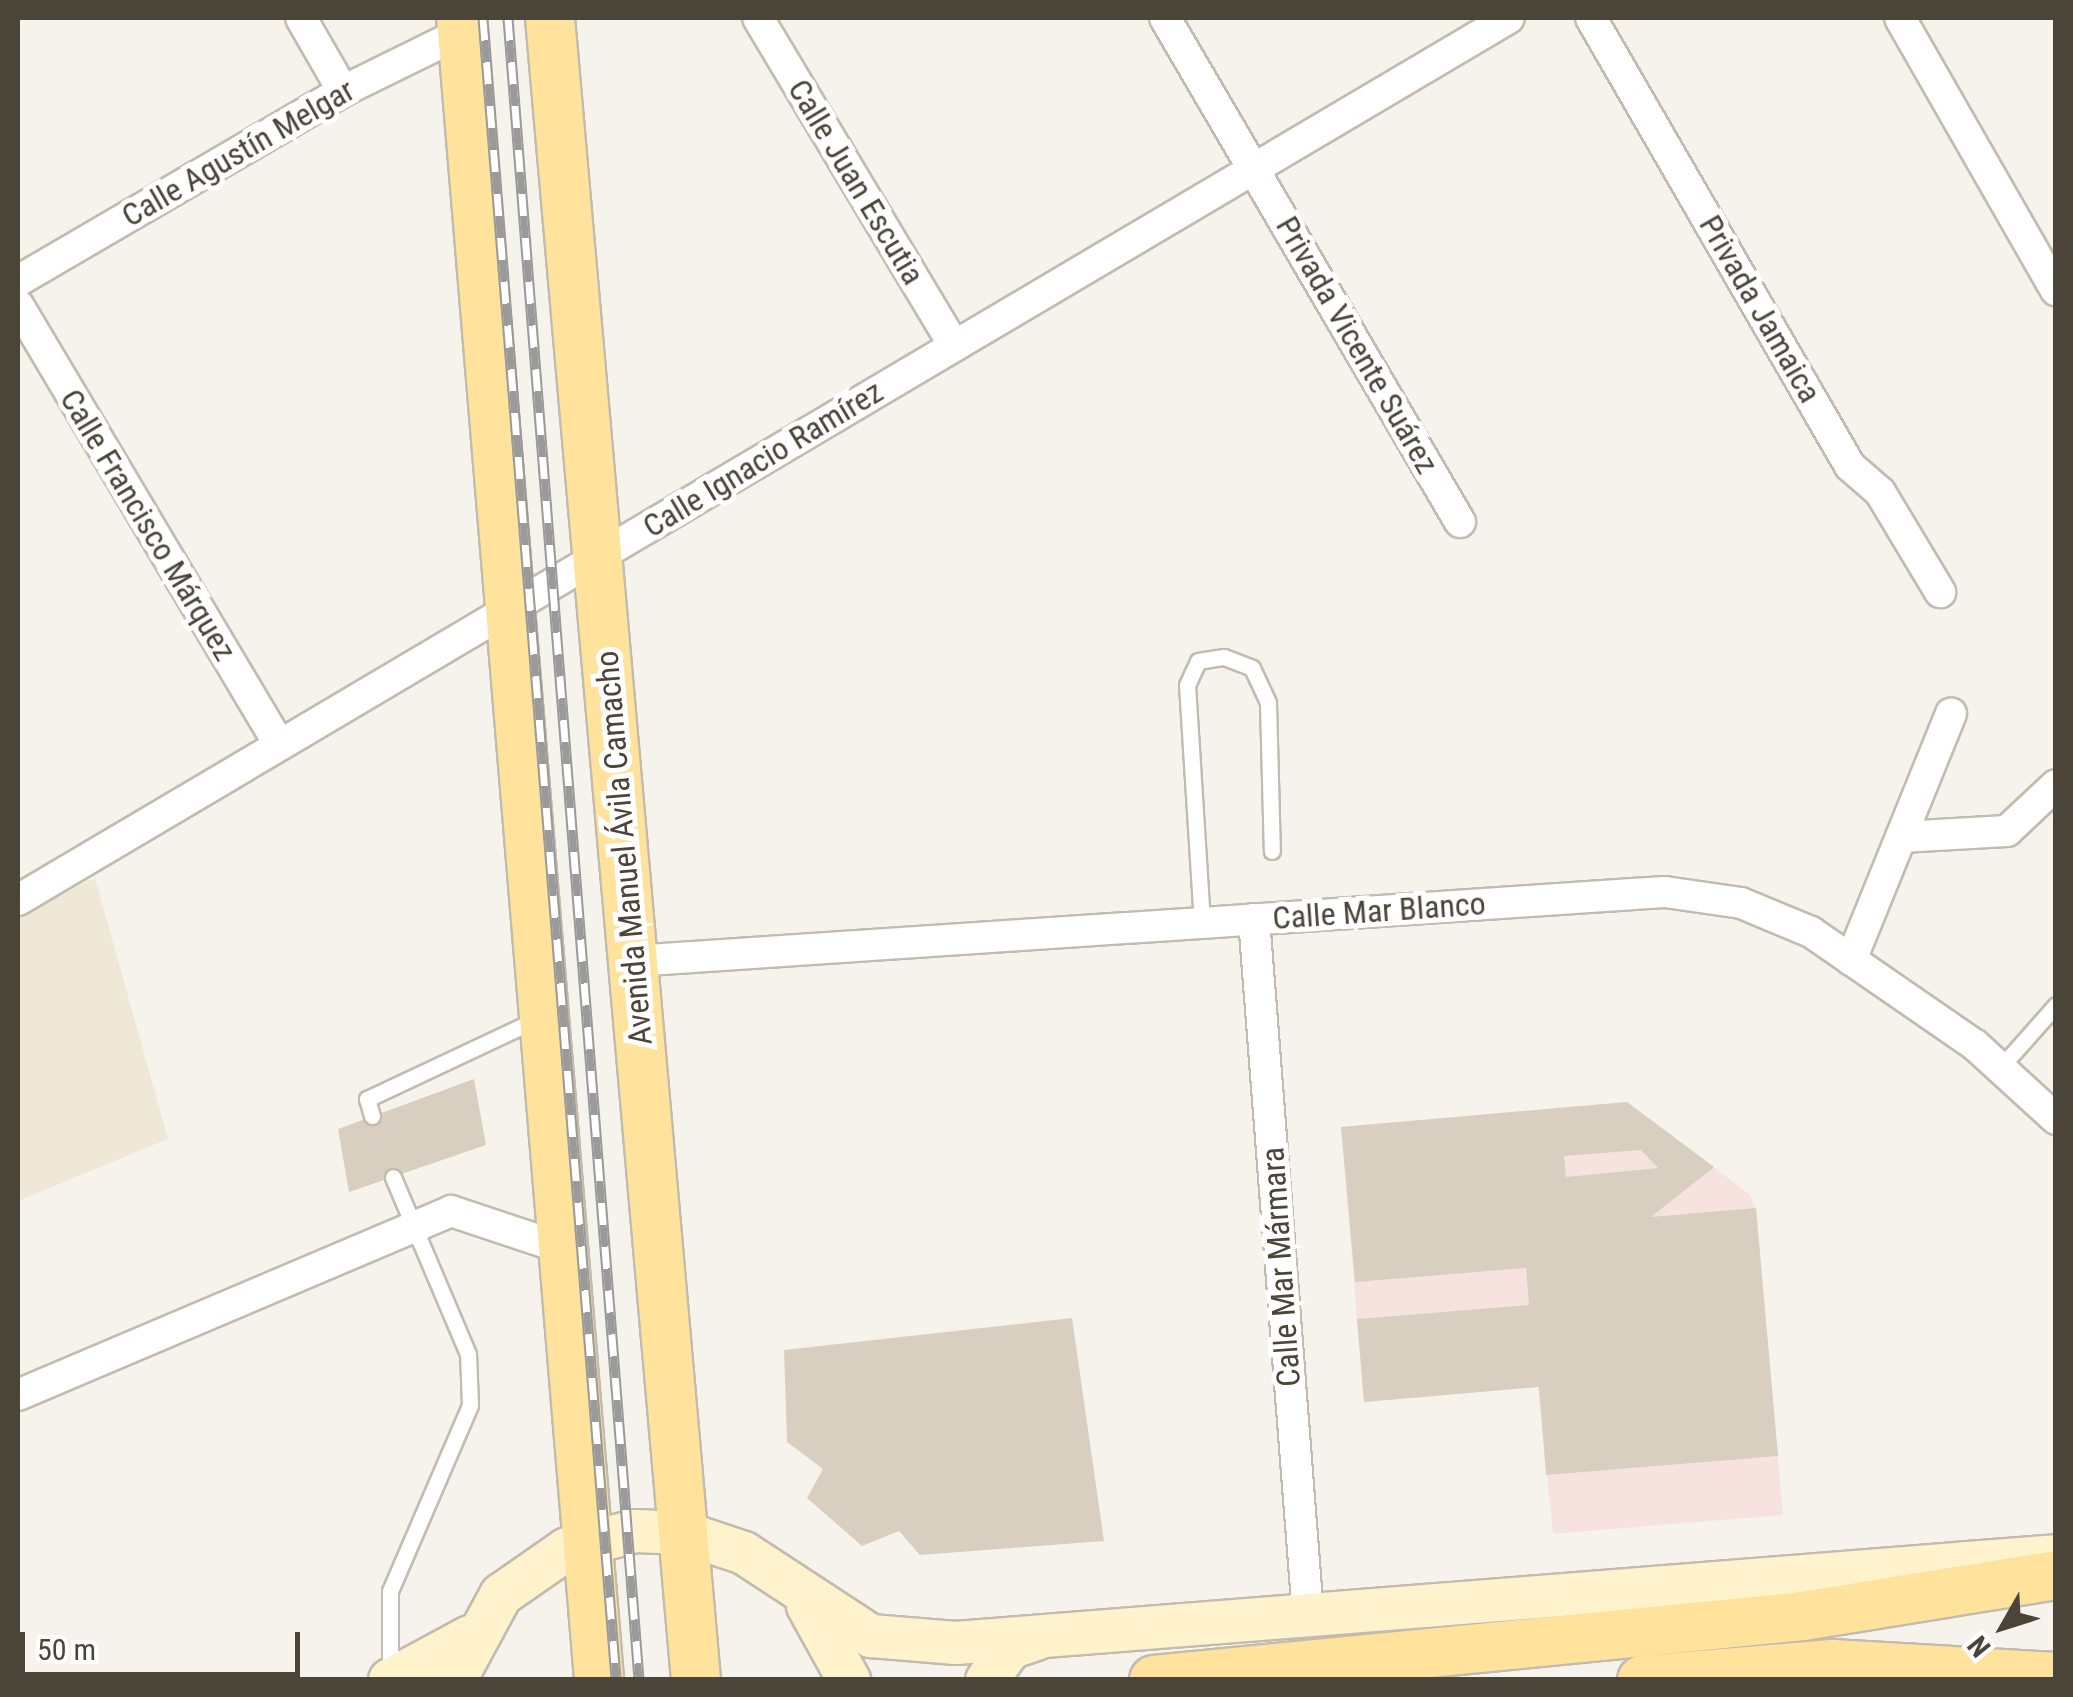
<!DOCTYPE html>
<meta charset="utf-8">
<style>
body{margin:0}
#map{position:relative;width:2073px;height:1697px;overflow:hidden;background:#f6f3ec;font-family:"Roboto Condensed",sans-serif}
div>[style]{position:absolute}
[style*='--x']{left:calc(var(--x)*1px);top:calc(var(--y)*1px);width:calc(var(--w)*1px);rotate:calc(var(--a)*1deg)}
.education>*{inset:0;background:#efe8d6}
.medical>*{inset:0;background:#f6e3e0}
.building>*{inset:0;background:#d8cfc1}
.roads{filter:drop-shadow(2px 0 #c2bbae) drop-shadow(-2px 0 #c2bbae) drop-shadow(0 2px #c2bbae) drop-shadow(0 -2px #c2bbae)}
.lane>*{height:15px;margin:-7.5px;padding:0 7.5px;transform-origin:7.5px;border-radius:7.5px;background:#fff}
.street>*{height:30px;margin:-15px;padding:0 15px;transform-origin:15px;border-radius:15px;background:#fff}
.secondary>*{height:42px;margin:-21px;padding:0 21px;transform-origin:21px;border-radius:21px;background:#fff3cd}
.primary>*{height:48px;margin:-24px;padding:0 24px;transform-origin:24px;border-radius:24px;background:#ffe39c}
.rail>*{height:11px;margin-top:-5.5px;transform-origin:0;background:repeating-linear-gradient(90deg,#fff 0 22px,#9a9a9a 0 44px);box-sizing:border-box;border-block:2px solid #9a9a9a}
span{translate:-50% -50%;white-space:nowrap;text-align:center;line-height:1.15;-webkit-text-stroke:10px #fff;paint-order:stroke}
.street-label{font-size:32px;color:#4b4439}
.frame{position:absolute;inset:0;border:20px solid #4b4439;pointer-events:none}
.north{position:absolute;left:1953px;top:1577px;width:100px;height:100px;-webkit-text-stroke:8px #fff;paint-order:stroke;rotate:231deg;font-size:28px;font-weight:700;line-height:40px;text-align:center;color:#4b4439}
.north::after{content:'';display:block;margin:auto;width:35px;height:45px;background:#4b4439;clip-path:polygon(50% 0,100% 100%,50% 72%,0 100%)}
.scale{position:absolute;left:20px;top:1632px;width:280px;height:45px;box-sizing:border-box;border:5px solid #4b4439;border-top:0;padding-left:12px;font-size:30px;line-height:35px;white-space:nowrap;color:#4b4439;-webkit-text-stroke:8px #fff;paint-order:stroke}
</style>
<div id="map">
<div class="education">
<div style="clip-path:polygon(95px 878px,168px 1139px,18px 1201px,18px 916px)"></div>
</div>
<div class="medical">
<div style="clip-path:polygon(1627px 1102px,1749px 1194px,1756px 1208px,1783px 1515px,1553px 1534px,1538px 1387px,1364px 1402px,1341px 1127px)"></div>
</div>
<div class="building">
<div style="clip-path:polygon(474px 1079px,486px 1145px,349px 1192px,338px 1129px)"></div>
<div style="clip-path:polygon(evenodd,1627px 1102px,1714px 1167px,1651px 1217px,1756px 1208px,1778px 1456px,1546px 1475px,1539px 1387px,1364px 1402px,1357px 1319px,1529px 1305px,1526px 1268px,1355px 1282px,1341px 1127px,1627px 1102px,1641px 1150px,1658px 1168px,1566px 1177px,1564px 1156px,1641px 1150px)"></div>
<div style="clip-path:polygon(1072px 1318px,1104px 1541px,920px 1555px,899px 1531px,862px 1546px,807px 1498px,823px 1469px,787px 1442px,784px 1350px)"></div>
</div>
<div class="roads">
<div class="lane">
<div style="--x:1202;--y:923;--w:238;--a:-93.6"></div>
<div style="--x:1187;--y:685;--w:26;--a:-65"></div>
<div style="--x:1198;--y:661;--w:26;--a:-9"></div>
<div style="--x:1224;--y:657;--w:30;--a:21"></div>
<div style="--x:1252;--y:668;--w:38;--a:65"></div>
<div style="--x:1268;--y:703;--w:148;--a:88.5"></div>
<div style="--x:2000;--y:1068;--w:84;--a:-48.4"></div>
<div style="--x:372;--y:1116;--w:18;--a:-106"></div>
<div style="--x:367;--y:1099;--w:188;--a:-25.2"></div>
<div style="--x:390;--y:1675;--w:84;--a:-90"></div>
<div style="--x:390;--y:1591;--w:202;--a:-66.7"></div>
<div style="--x:470;--y:1405;--w:51;--a:-92.2"></div>
<div style="--x:468;--y:1354;--w:192;--a:-113"></div>
</div>
<div class="street">
<div style="--x:301;--y:18;--w:84;--a:60.1"></div>
<div style="--x:758;--y:18;--w:382;--a:59.1"></div>
<div style="--x:1165;--y:18;--w:584;--a:59.66"></div>
<div style="--x:1591;--y:18;--w:517;--a:59.97"></div>
<div style="--x:1850;--y:466;--w:40;--a:41"></div>
<div style="--x:1880;--y:492;--w:117;--a:59"></div>
<div style="--x:1900;--y:18;--w:314;--a:60.2"></div>
<div style="--x:18;--y:281;--w:376;--a:-30.3"></div>
<div style="--x:343;--y:91;--w:134;--a:-26.2"></div>
<div style="--x:18;--y:305;--w:511;--a:59.27"></div>
<div style="--x:1901;--y:837;--w:106;--a:-3.2"></div>
<div style="--x:2007;--y:831;--w:67;--a:-43.2"></div>
<div style="--x:18;--y:900;--w:1732;--a:-30.61"></div>
<div style="--x:1254;--y:919;--w:698;--a:85.56"></div>
<div style="--x:1851;--y:960;--w:266;--a:-67.9"></div>
<div style="--x:633;--y:961;--w:1034;--a:-3.83"></div>
<div style="--x:1665;--y:892;--w:77;--a:8.2"></div>
<div style="--x:1741;--y:903;--w:76;--a:22.5"></div>
<div style="--x:1811;--y:932;--w:199;--a:34.6"></div>
<div style="--x:1975;--y:1045;--w:110;--a:42.4"></div>
<div style="--x:18;--y:1395;--w:470;--a:-23"></div>
<div style="--x:451;--y:1211;--w:117;--a:18.4"></div>
</div>
<div class="secondary">
<div style="--x:808;--y:1606;--w:85;--a:61"></div>
<div style="--x:390;--y:1680;--w:91;--a:-28.3"></div>
<div style="--x:455;--y:1680;--w:97;--a:-61.6"></div>
<div style="--x:501;--y:1595;--w:80;--a:-34.9"></div>
<div style="--x:567;--y:1549;--w:70;--a:-14.8"></div>
<div style="--x:635;--y:1531;--w:49;--a:2.3"></div>
<div style="--x:684;--y:1533;--w:63;--a:18.4"></div>
<div style="--x:744;--y:1553;--w:152;--a:33.2"></div>
<div style="--x:871;--y:1636;--w:85;--a:4.7"></div>
<div style="--x:956;--y:1643;--w:1103;--a:-4.52"></div>
<div style="--x:987;--y:1680;--w:39;--a:-54"></div>
<div style="--x:1010;--y:1648;--w:28;--a:-19"></div>
</div>
<div class="primary">
<div style="--x:461;--y:18;--w:1668;--a:85.25"></div>
<div style="--x:550;--y:18;--w:1668;--a:84.98"></div>
<div style="--x:1154;--y:1680;--w:652;--a:-5.63"></div>
<div style="--x:1803;--y:1616;--w:256;--a:-9.2"></div>
<div style="--x:1642;--y:1680;--w:191;--a:-4.8"></div>
<div style="--x:1832;--y:1664;--w:224;--a:3.3"></div>
</div>
</div>
<div class="rail">
<div style="--x:483;--y:18;--w:1667;--a:85.42"></div>
<div style="--x:508;--y:18;--w:1667;--a:85.49"></div>
</div>
<div class="street-label">
<span style="left:238px;top:153px;rotate:-30deg">Calle Agustín Melgar</span>
<span style="left:856px;top:182px;rotate:59deg">Calle Juan Escutia</span>
<span style="left:1760px;top:309px;rotate:60deg">Privada Jamaica</span>
<span style="left:1357px;top:345px;rotate:60deg">Privada Vicente Suárez</span>
<span style="left:763px;top:459px;rotate:-31deg">Calle Ignacio Ramírez</span>
<span style="left:148px;top:525px;rotate:59deg">Calle Francisco Márquez</span>
<span style="left:624px;top:848px;rotate:-95deg">Avenida Manuel Ávila Camacho</span>
<span style="left:1379px;top:911px;rotate:-4deg">Calle Mar Blanco</span>
<span style="left:1281px;top:1267px;rotate:-94deg">Calle Mar Mármara</span>
</div>
<div class="frame"></div>
<div class="north">N</div>
<div class="scale">50 m</div>
</div>
